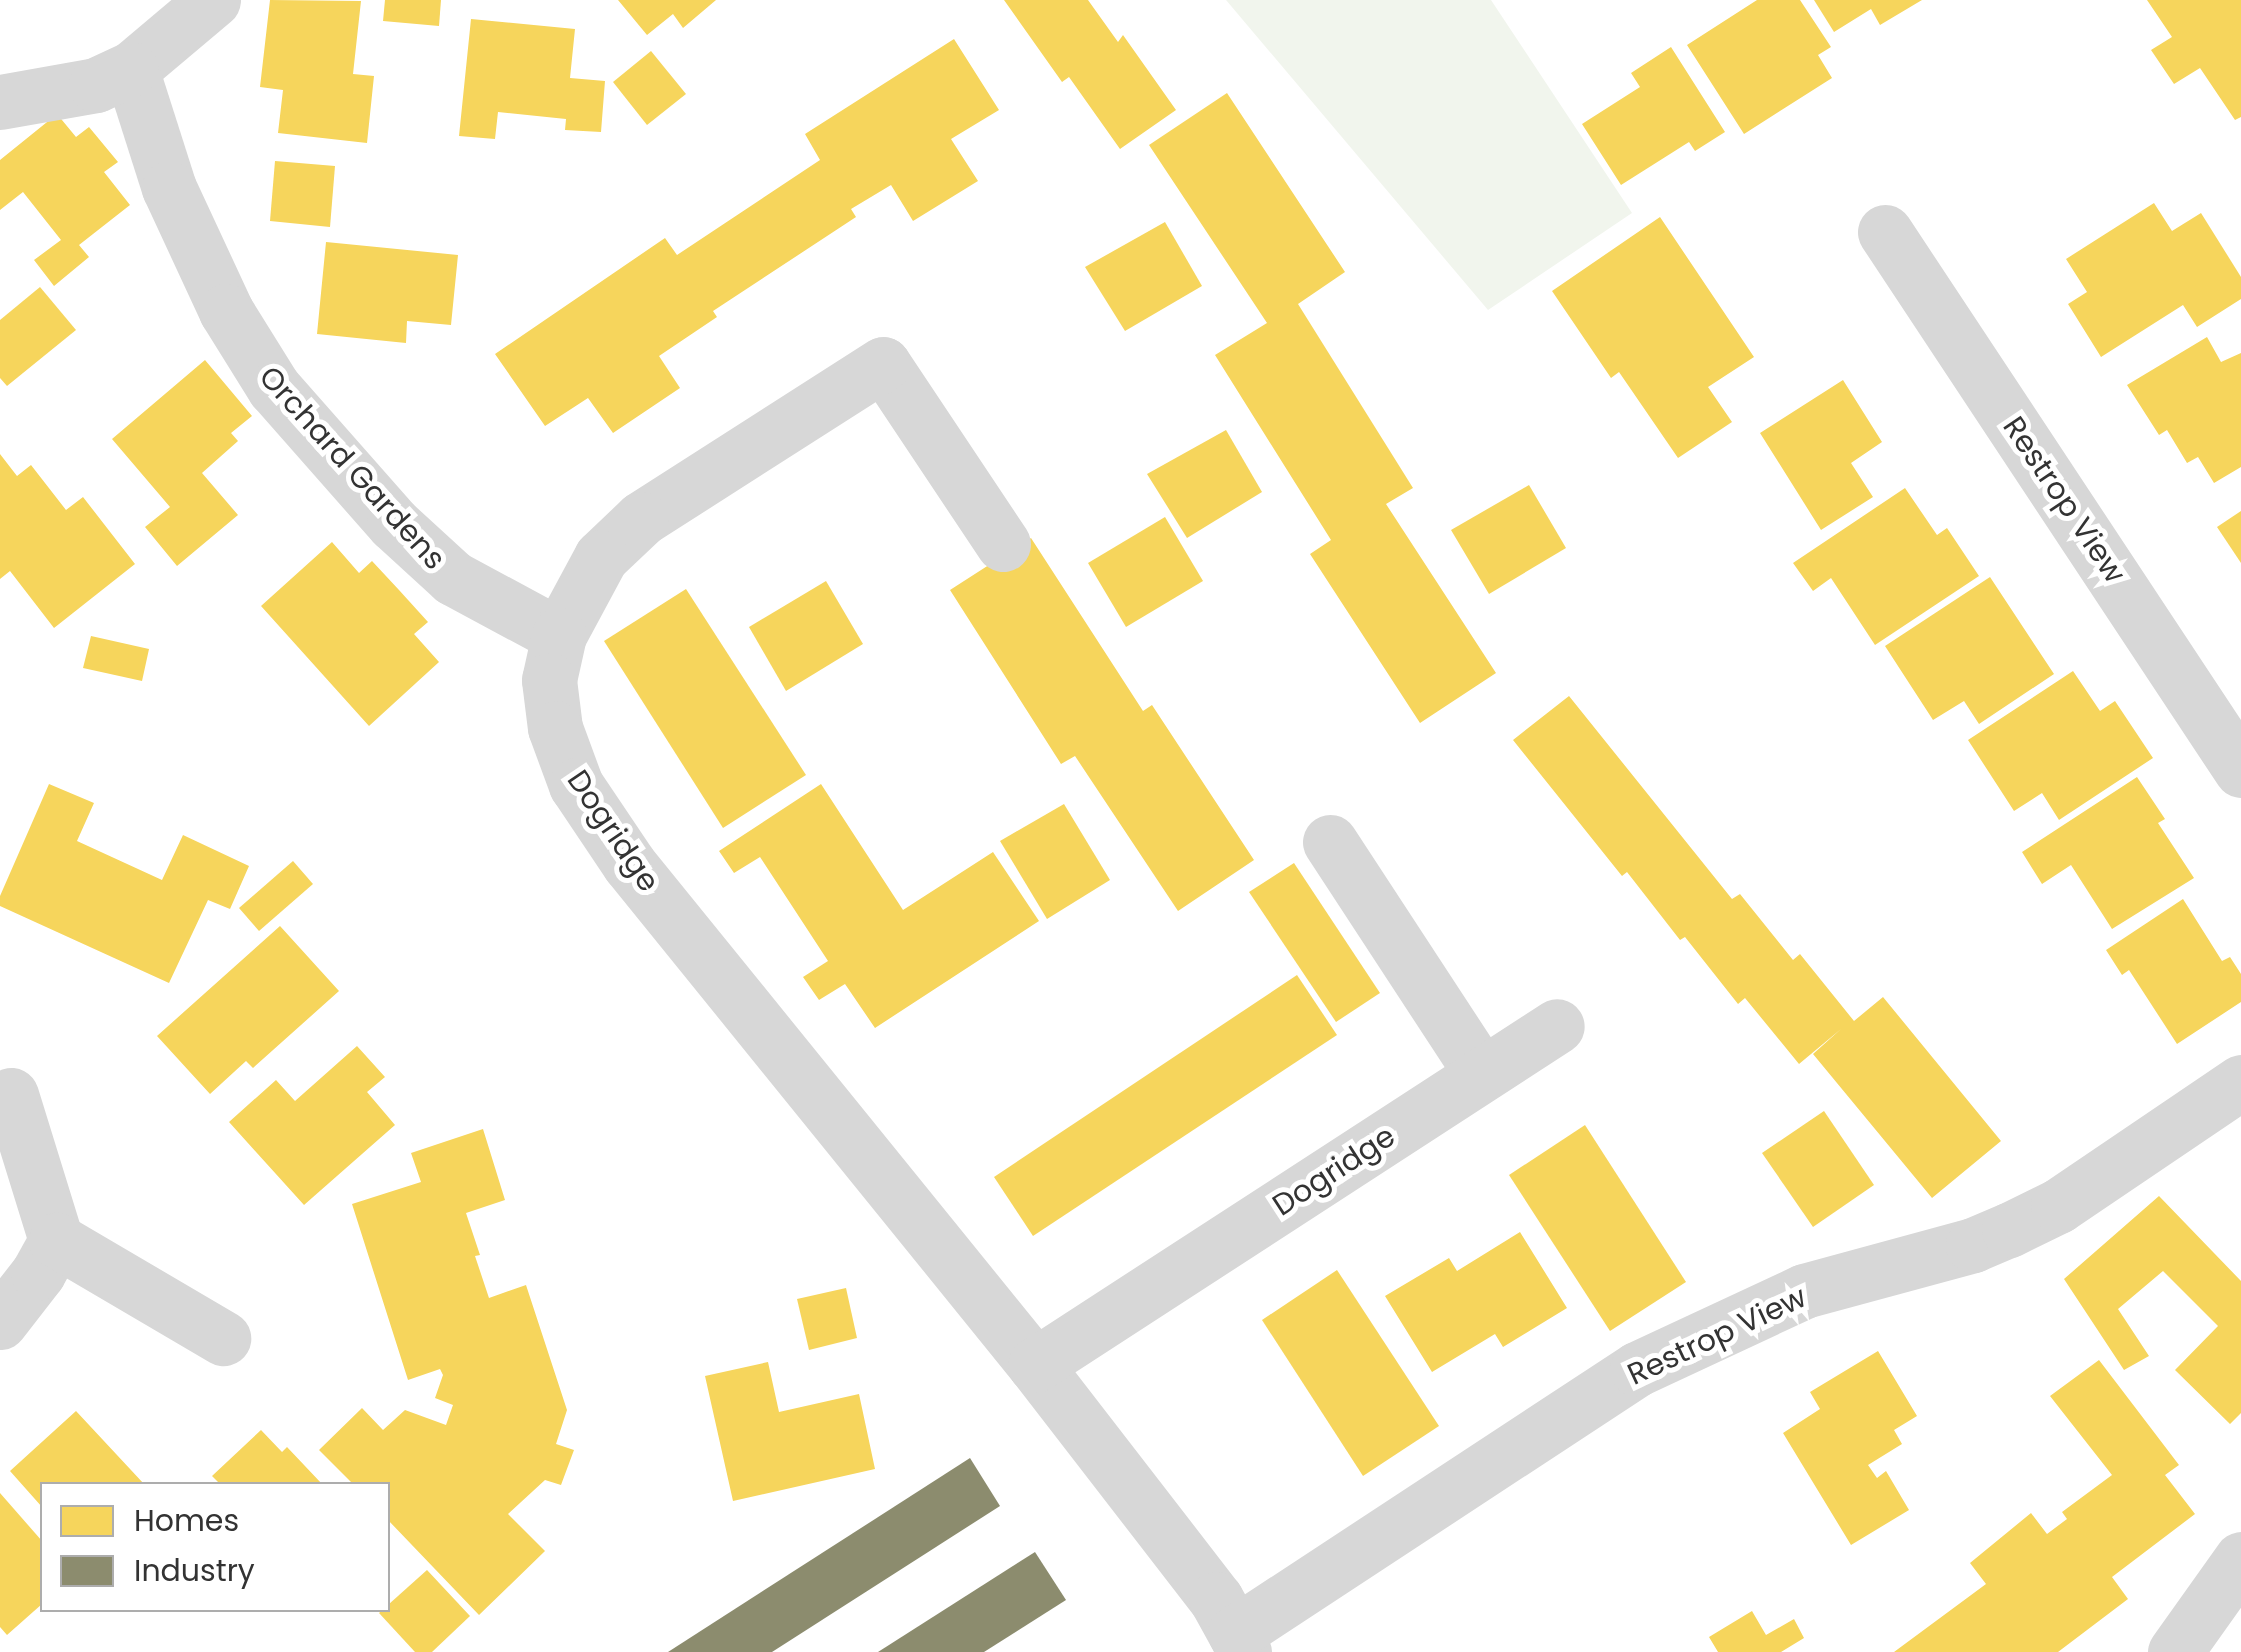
<!DOCTYPE html>
<style>
body{margin:0}
#map{position:relative;width:2241px;height:1652px;overflow:hidden;background:#fff;font-family:Poppins,sans-serif}
div>[style]{position:absolute}
[style*='--x']{left:calc(var(--x)*1px);top:calc(var(--y)*1px);width:calc(var(--w)*1px);rotate:calc(var(--a)*1deg)}
.green>*{inset:0;background:#f1f5ed}
.homes>*{inset:0;background:#f6d55c}
.industry>*{inset:0;background:#8c8c6e}
.minor>*{height:55px;margin:-27.5px;padding:0 27.5px;transform-origin:27.5px;border-radius:27.5px;background:#d7d7d7}
span{translate:-50% -50%;white-space:nowrap;text-align:center;line-height:1.15;-webkit-text-stroke:10px #fff;paint-order:stroke}
.street-label{font-size:30px;color:#333}
.legend{position:absolute;left:40px;top:1482px;width:350px;height:130px;box-sizing:border-box;background:#fff;border:2px solid #adadad;margin:0;padding:12px 18px;list-style:none;font-size:30px;color:#333}
.legend li{display:flex;align-items:center;gap:20px;height:50px}
.legend b{width:50px;border:2px solid #adadad}
</style>
<div id="map">
<div class="green">
<div style="clip-path:polygon(1226px 0,1491px 0,1632px 213px,1488px 310px)"></div>
</div>
<div class="homes">
<div style="clip-path:polygon(270px 0,361px 1px,353px 74px,374px 76px,367px 143px,278px 133px,283px 90px,260px 87px)"></div>
<div style="clip-path:polygon(385px 0,441px 0,439px 26px,383px 21px)"></div>
<div style="clip-path:polygon(618px 0,716px 0,683px 28px,673px 14px,647px 35px)"></div>
<div style="clip-path:polygon(1004px 0,1088px 0,1118px 42px,1123px 35px,1176px 110px,1120px 149px,1069px 77px,1062px 82px)"></div>
<div style="clip-path:polygon(1757px 0,1800px 0,1831px 47px,1818px 55px,1832px 78px,1744px 134px,1687px 45px)"></div>
<div style="clip-path:polygon(1814px 0,1922px 0,1880px 25px,1871px 9px,1834px 32px)"></div>
<div style="clip-path:polygon(2147px 0,2241px 0,2241px 117px,2235px 120px,2200px 68px,2174px 84px,2151px 50px,2172px 37px)"></div>
<div style="clip-path:polygon(471px 19px,575px 29px,570px 78px,605px 81px,601px 132px,565px 130px,566px 119px,498px 112px,495px 139px,459px 136px)"></div>
<div style="clip-path:polygon(954px 39px,999px 110px,951px 139px,978px 181px,913px 221px,891px 185px,851px 209px,856px 217px,713px 311px,717px 317px,659px 356px,680px 388px,613px 433px,588px 398px,545px 426px,495px 354px,665px 238px,677px 255px,820px 160px,805px 134px)"></div>
<div style="clip-path:polygon(1671px 47px,1725px 132px,1695px 151px,1689px 142px,1621px 185px,1582px 124px,1640px 87px,1631px 73px)"></div>
<div style="clip-path:polygon(651px 51px,686px 94px,647px 125px,613px 82px)"></div>
<div style="clip-path:polygon(1227px 93px,1345px 272px,1298px 304px,1413px 488px,1386px 504px,1496px 673px,1420px 723px,1310px 554px,1331px 540px,1215px 355px,1267px 323px,1149px 145px)"></div>
<div style="clip-path:polygon(57px 114px,76px 137px,89px 127px,118px 162px,104px 172px,130px 205px,79px 245px,89px 257px,54px 286px,34px 260px,61px 240px,23px 192px,0 210px,0 160px)"></div>
<div style="clip-path:polygon(275px 161px,335px 166px,330px 227px,270px 221px)"></div>
<div style="clip-path:polygon(2154px 203px,2172px 231px,2201px 213px,2241px 277px,2241px 299px,2197px 327px,2183px 305px,2101px 357px,2068px 304px,2087px 292px,2066px 259px)"></div>
<div style="clip-path:polygon(1660px 217px,1754px 357px,1708px 387px,1732px 422px,1678px 458px,1619px 372px,1611px 378px,1552px 291px)"></div>
<div style="clip-path:polygon(1165px 222px,1202px 286px,1125px 331px,1085px 267px)"></div>
<div style="clip-path:polygon(326px 242px,458px 255px,451px 325px,407px 321px,406px 343px,317px 334px)"></div>
<div style="clip-path:polygon(40px 287px,76px 330px,7px 386px,0 378px,0 320px)"></div>
<div style="clip-path:polygon(2207px 337px,2221px 362px,2241px 353px,2241px 467px,2214px 483px,2198px 457px,2187px 463px,2167px 430px,2159px 435px,2127px 385px)"></div>
<div style="clip-path:polygon(205px 360px,252px 416px,231px 433px,238px 441px,202px 473px,238px 515px,177px 566px,145px 527px,170px 507px,112px 439px)"></div>
<div style="clip-path:polygon(1843px 380px,1882px 442px,1851px 463px,1873px 497px,1821px 530px,1760px 433px)"></div>
<div style="clip-path:polygon(1226px 430px,1262px 492px,1187px 538px,1147px 474px)"></div>
<div style="clip-path:polygon(0 454px,17px 476px,31px 465px,66px 510px,83px 497px,135px 564px,54px 628px,10px 571px,0 579px)"></div>
<div style="clip-path:polygon(1529px 485px,1566px 548px,1489px 594px,1451px 530px)"></div>
<div style="clip-path:polygon(1905px 488px,1937px 535px,1947px 528px,1979px 576px,1875px 645px,1831px 578px,1813px 591px,1793px 563px)"></div>
<div style="clip-path:polygon(2241px 511px,2241px 563px,2217px 527px)"></div>
<div style="clip-path:polygon(1165px 517px,1203px 581px,1126px 627px,1088px 563px)"></div>
<div style="clip-path:polygon(1031px 538px,1143px 711px,1152px 705px,1254px 860px,1178px 911px,1075px 756px,1061px 764px,950px 590px)"></div>
<div style="clip-path:polygon(332px 542px,359px 573px,372px 561px,399px 590px,428px 622px,414px 634px,439px 662px,369px 726px,261px 606px)"></div>
<div style="clip-path:polygon(1990px 577px,2054px 674px,1979px 724px,1964px 701px,1933px 720px,1885px 646px)"></div>
<div style="clip-path:polygon(826px 581px,863px 644px,786px 691px,749px 627px)"></div>
<div style="clip-path:polygon(686px 589px,806px 775px,723px 828px,604px 641px)"></div>
<div style="clip-path:polygon(91px 636px,149px 649px,142px 681px,83px 668px)"></div>
<div style="clip-path:polygon(2073px 671px,2100px 711px,2115px 701px,2153px 758px,2059px 820px,2042px 793px,2014px 811px,1968px 740px)"></div>
<div style="clip-path:polygon(1569px 696px,1732px 899px,1740px 894px,1793px 960px,1800px 954px,1854px 1021px,1883px 997px,2001px 1141px,1932px 1198px,1813px 1054px,1841px 1029px,1799px 1064px,1745px 998px,1738px 1004px,1685px 937px,1680px 940px,1627px 872px,1622px 876px,1513px 740px)"></div>
<div style="clip-path:polygon(2137px 777px,2165px 819px,2158px 823px,2194px 878px,2112px 929px,2071px 865px,2042px 884px,2022px 852px)"></div>
<div style="clip-path:polygon(49px 784px,94px 803px,77px 841px,162px 880px,183px 835px,249px 866px,230px 909px,208px 900px,169px 983px,0 906px,0 896px)"></div>
<div style="clip-path:polygon(821px 784px,903px 910px,993px 852px,1039px 921px,875px 1028px,845px 984px,819px 1000px,803px 977px,828px 961px,760px 857px,734px 873px,719px 851px)"></div>
<div style="clip-path:polygon(1064px 804px,1110px 880px,1047px 919px,1000px 841px)"></div>
<div style="clip-path:polygon(293px 861px,313px 884px,259px 931px,239px 908px)"></div>
<div style="clip-path:polygon(1294px 863px,1380px 993px,1336px 1022px,1249px 892px)"></div>
<div style="clip-path:polygon(2183px 899px,2222px 961px,2230px 957px,2241px 974px,2241px 1002px,2177px 1044px,2129px 970px,2122px 975px,2106px 950px)"></div>
<div style="clip-path:polygon(280px 926px,339px 991px,253px 1068px,246px 1061px,210px 1094px,157px 1036px)"></div>
<div style="clip-path:polygon(1297px 975px,1337px 1035px,1033px 1236px,994px 1177px)"></div>
<div style="clip-path:polygon(357px 1046px,385px 1077px,367px 1092px,395px 1125px,304px 1205px,229px 1122px,276px 1080px,295px 1101px)"></div>
<div style="clip-path:polygon(1824px 1111px,1874px 1185px,1813px 1227px,1762px 1153px)"></div>
<div style="clip-path:polygon(1585px 1125px,1686px 1282px,1610px 1331px,1509px 1175px)"></div>
<div style="clip-path:polygon(483px 1129px,505px 1200px,466px 1213px,480px 1255px,475px 1256px,489px 1298px,526px 1285px,567px 1410px,556px 1444px,574px 1450px,561px 1485px,545px 1480px,508px 1514px,545px 1551px,479px 1615px,388px 1520px,388px 1484px,353px 1484px,319px 1450px,362px 1408px,383px 1430px,405px 1410px,446px 1425px,453px 1405px,435px 1398px,443px 1375px,440px 1369px,408px 1380px,352px 1204px,421px 1182px,411px 1153px)"></div>
<div style="clip-path:polygon(2159px 1196px,2241px 1281px,2241px 1413px,2230px 1424px,2175px 1370px,2218px 1326px,2163px 1271px,2118px 1309px,2149px 1356px,2124px 1370px,2064px 1279px)"></div>
<div style="clip-path:polygon(1520px 1232px,1567px 1308px,1503px 1347px,1495px 1334px,1432px 1372px,1385px 1296px,1449px 1258px,1457px 1271px)"></div>
<div style="clip-path:polygon(1337px 1270px,1439px 1426px,1363px 1476px,1262px 1320px)"></div>
<div style="clip-path:polygon(846px 1288px,857px 1338px,809px 1350px,797px 1299px)"></div>
<div style="clip-path:polygon(1878px 1351px,1917px 1416px,1894px 1430px,1902px 1444px,1868px 1465px,1877px 1478px,1886px 1471px,1909px 1510px,1851px 1545px,1783px 1433px,1820px 1409px,1810px 1392px)"></div>
<div style="clip-path:polygon(2099px 1360px,2179px 1465px,2165px 1475px,2195px 1514px,2112px 1577px,2128px 1599px,2058px 1652px,1894px 1652px,1986px 1584px,1970px 1563px,2031px 1513px,2047px 1534px,2067px 1519px,2062px 1512px,2112px 1475px,2050px 1396px)"></div>
<div style="clip-path:polygon(768px 1362px,779px 1412px,859px 1394px,875px 1469px,733px 1501px,705px 1376px)"></div>
<div style="clip-path:polygon(76px 1411px,144px 1484px,42px 1484px,42px 1507px,10px 1471px)"></div>
<div style="clip-path:polygon(261px 1430px,282px 1452px,287px 1447px,322px 1484px,220px 1484px,212px 1476px)"></div>
<div style="clip-path:polygon(0 1493px,42px 1541px,42px 1604px,7px 1635px,0 1627px)"></div>
<div style="clip-path:polygon(427px 1570px,470px 1616px,432px 1652px,415px 1652px,379px 1613px)"></div>
<div style="clip-path:polygon(1752px 1611px,1766px 1635px,1794px 1619px,1804px 1638px,1781px 1652px,1718px 1652px,1709px 1637px)"></div>
</div>
<div class="industry">
<div style="clip-path:polygon(970px 1458px,1000px 1506px,772px 1652px,668px 1652px)"></div>
<div style="clip-path:polygon(1035px 1552px,1066px 1600px,984px 1652px,878px 1652px)"></div>
</div>
<div class="minor">
<div style="--x:213;--y:0;--w:107;--a:139.9"></div>
<div style="--x:131;--y:69;--w:125;--a:72.3"></div>
<div style="--x:169;--y:188;--w:136;--a:65.1"></div>
<div style="--x:226;--y:311;--w:91;--a:58.1"></div>
<div style="--x:274;--y:388;--w:181;--a:48.6"></div>
<div style="--x:394;--y:524;--w:80;--a:42.5"></div>
<div style="--x:453;--y:578;--w:120;--a:28.3"></div>
<div style="--x:0;--y:102;--w:97;--a:-10"></div>
<div style="--x:96;--y:85;--w:38;--a:-25"></div>
<div style="--x:1885;--y:232;--w:645;--a:56.51"></div>
<div style="--x:1003;--y:544;--w:216;--a:-123.7"></div>
<div style="--x:883;--y:364;--w:287;--a:147.4"></div>
<div style="--x:641;--y:519;--w:55;--a:136.5"></div>
<div style="--x:601;--y:557;--w:89;--a:118.3"></div>
<div style="--x:559;--y:635;--w:46;--a:102.5"></div>
<div style="--x:549;--y:680;--w:48;--a:82.9"></div>
<div style="--x:555;--y:728;--w:61;--a:69.8"></div>
<div style="--x:576;--y:785;--w:95;--a:56.1"></div>
<div style="--x:629;--y:864;--w:645;--a:50.98"></div>
<div style="--x:1035;--y:1365;--w:296;--a:52.3"></div>
<div style="--x:1216;--y:1599;--w:39;--a:61"></div>
<div style="--x:1330;--y:842;--w:277;--a:56.8"></div>
<div style="--x:11;--y:1095;--w:152;--a:72.8"></div>
<div style="--x:0;--y:1322;--w:62;--a:-52.2"></div>
<div style="--x:38;--y:1273;--w:38;--a:-61"></div>
<div style="--x:56;--y:1240;--w:194;--a:30.4"></div>
<div style="--x:1035;--y:1365;--w:622;--a:-33"></div>
<div style="--x:1244;--y:1652;--w:21;--a:-115"></div>
<div style="--x:1235;--y:1633;--w:481;--a:-33.3"></div>
<div style="--x:1637;--y:1369;--w:184;--a:-25"></div>
<div style="--x:1804;--y:1291;--w:175;--a:-15.2"></div>
<div style="--x:1973;--y:1245;--w:39;--a:-23"></div>
<div style="--x:2009;--y:1230;--w:55;--a:-26.1"></div>
<div style="--x:2058;--y:1206;--w:221;--a:-34.1"></div>
<div style="--x:2175;--y:1652;--w:114;--a:-54.6"></div>
</div>
<div class="street-label">
<span style="left:352px;top:468px;rotate:48deg">Orchard Gardens</span>
<span style="left:2064px;top:500px;rotate:56deg">Restrop View</span>
<span style="left:613px;top:831px;rotate:56deg">Dogridge</span>
<span style="left:1334px;top:1171px;rotate:-33deg">Dogridge</span>
<span style="left:1717px;top:1336px;rotate:-25deg">Restrop View</span>
</div>
<ul class="legend">
<li><b style="height:28px;background:#f6d55c"></b>Homes</li>
<li><b style="height:28px;background:#8c8c6e"></b>Industry</li>
</ul>
</div>
